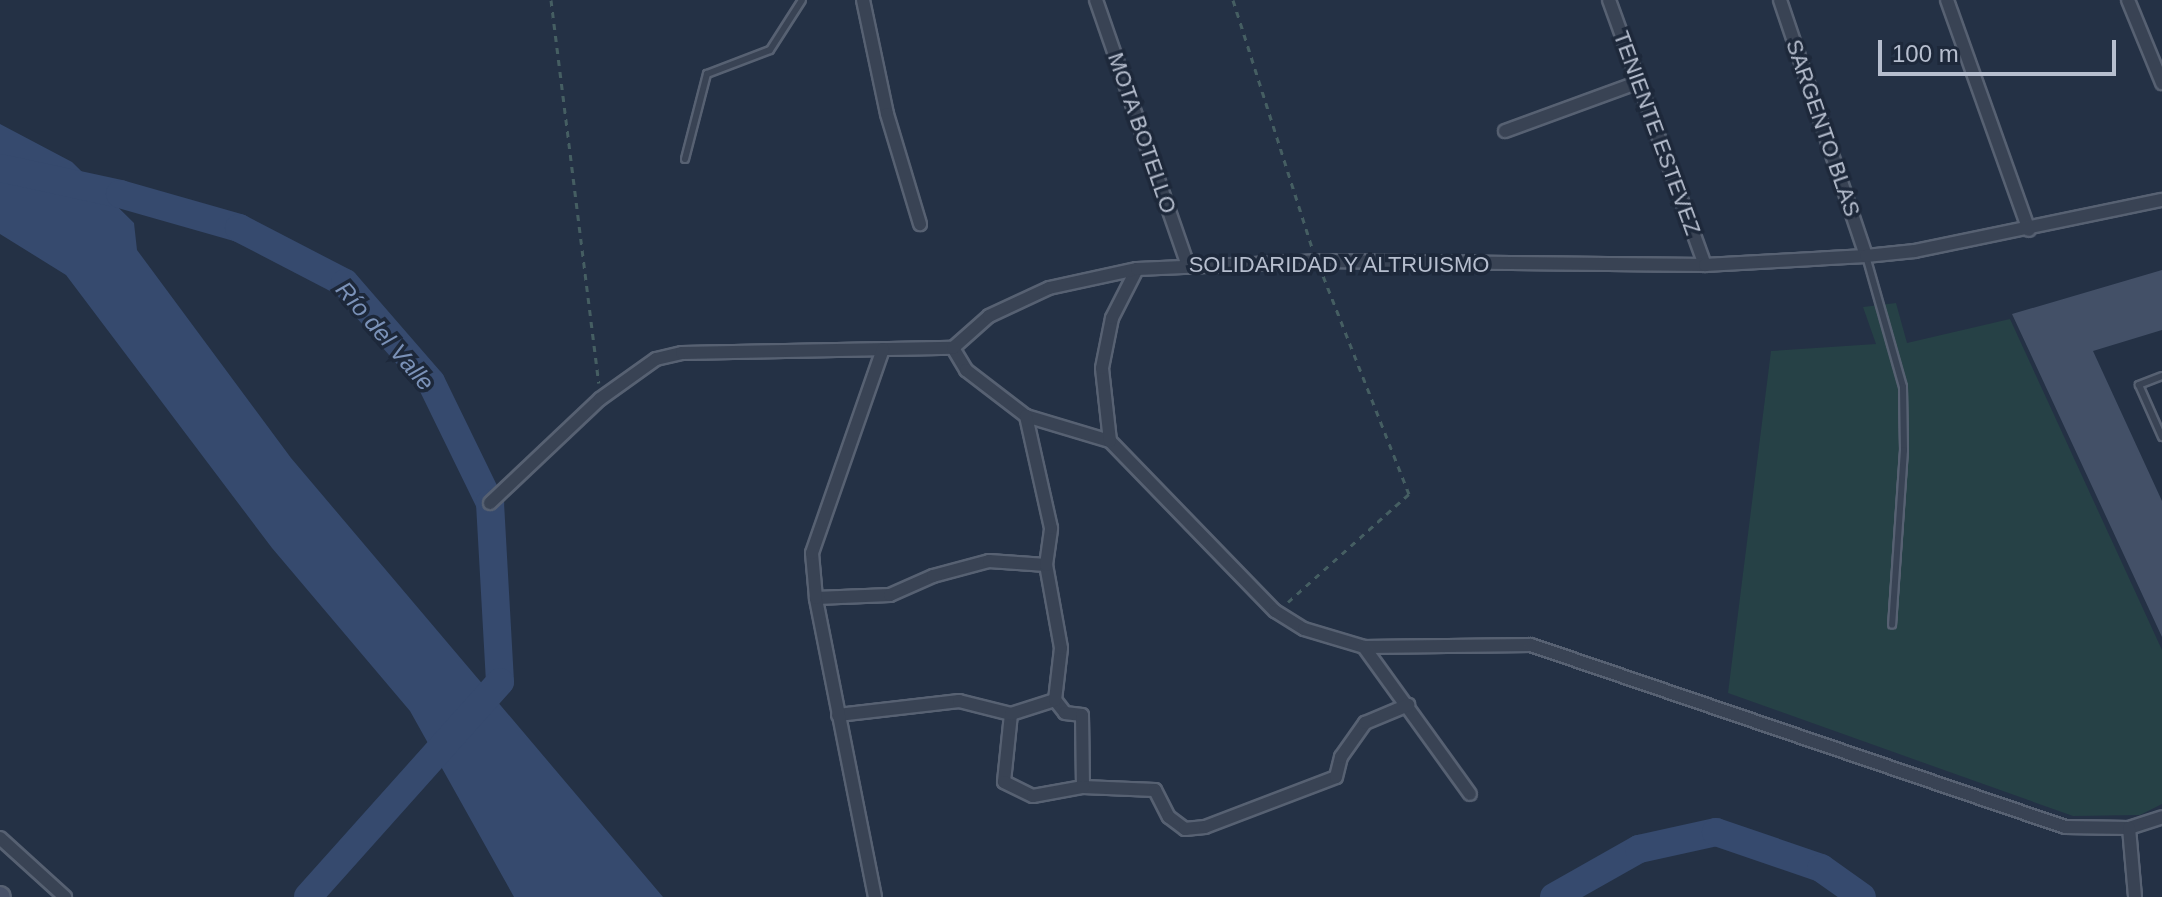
<!DOCTYPE html>
<meta charset="utf-8">
<style>
body{margin:0}
#map{position:relative;width:2162px;height:897px;overflow:hidden;background:#243145;font-family:Helvetica,sans-serif}
div>[style]{position:absolute}
[style*='--x']{left:calc(var(--x)*1px);top:calc(var(--y)*1px);width:calc(var(--w)*1px);rotate:calc(var(--a)*1deg)}
.green>*{inset:0;background:#264146}
.water>*{inset:0;background:#364a6e}
.river>*{height:28px;margin:-14px;padding:0 14px;transform-origin:14px;border-radius:14px;background:#364a6e}
.building>*{inset:0;background:#435067}
.path>*{height:3px;margin-top:-1.5px;transform-origin:0;background:repeating-linear-gradient(90deg,#455e62 0 6px,transparent 0 12px)}
.roads{filter:drop-shadow(2px 0 #576172) drop-shadow(-2px 0 #576172) drop-shadow(0 2px #576172) drop-shadow(0 -2px #576172)}
.lane>*{height:6px;margin:-3px;padding:0 3px;transform-origin:3px;border-radius:3px;background:#394354}
.street>*{height:12px;margin:-6px;padding:0 6px;transform-origin:6px;border-radius:6px;background:#394354}
.secondary>*{height:18px;margin:-9px;padding:0 9px;transform-origin:9px;border-radius:9px;background:#475168}
span{translate:-50% -50%;white-space:nowrap;text-align:center;line-height:1.15;-webkit-text-stroke:7px #1d283a;paint-order:stroke}
.street-label{font-size:22px;color:#b6bece}
.water-label{font-size:24px;color:#7b92b8;font-style:italic}
.scale{position:absolute;left:1878px;top:40px;width:238px;height:36px;box-sizing:border-box;border:4px solid #b6bece;border-top:0;padding-left:10px;font-size:24px;line-height:28px;white-space:nowrap;color:#b6bece;-webkit-text-stroke:6px #1d283a;paint-order:stroke}
</style>
<div id="map">
<div class="green">
<div style="clip-path:polygon(1896px 303px,1907px 343px,2010px 319px,2162px 650px,2162px 804px,2140px 815px,2073px 816px,1728px 693px,1771px 351px,1876px 344px,1863px 307px)"></div>
</div>
<div class="water">
<div style="clip-path:polygon(0 124px,72px 162px,134px 223px,137px 250px,291px 458px,663px 897px,514px 897px,410px 711px,272px 548px,66px 275px,0 234px)"></div>
</div>
<div class="river">
<div style="--x:0;--y:168;--w:123;--a:12.2"></div>
<div style="--x:120;--y:194;--w:124;--a:15.9"></div>
<div style="--x:239;--y:228;--w:119;--a:27.4"></div>
<div style="--x:345;--y:283;--w:131;--a:49"></div>
<div style="--x:431;--y:382;--w:135;--a:64"></div>
<div style="--x:490;--y:503;--w:179;--a:86.8"></div>
<div style="--x:500;--y:682;--w:288;--a:131.8"></div>
<div style="--x:1554;--y:897;--w:98;--a:-29.5"></div>
<div style="--x:1639;--y:849;--w:79;--a:-12.4"></div>
<div style="--x:1716;--y:832;--w:111;--a:18.9"></div>
<div style="--x:1821;--y:868;--w:50;--a:35.3"></div>
</div>
<div class="building">
<div style="clip-path:polygon(2162px 270px,2162px 330px,2093px 351px,2162px 501px,2162px 637px,2012px 314px)"></div>
</div>
<div class="path">
<div style="--x:551;--y:0;--w:386;--a:82.9"></div>
<div style="--x:1233;--y:0;--w:259;--a:72.3"></div>
<div style="--x:1288;--y:602;--w:162;--a:-41.8"></div>
<div style="--x:1409;--y:494;--w:238;--a:-111.5"></div>
</div>
<div class="roads">
<div class="lane">
<div style="--x:685;--y:159;--w:88;--a:-75.5"></div>
<div style="--x:707;--y:74;--w:67;--a:-20.9"></div>
<div style="--x:770;--y:50;--w:59;--a:-57.4"></div>
<div style="--x:1866;--y:256;--w:136;--a:74.2"></div>
<div style="--x:1903;--y:387;--w:63;--a:89.1"></div>
<div style="--x:1904;--y:450;--w:175;--a:93.9"></div>
<div style="--x:2162;--y:376;--w:25;--a:159"></div>
<div style="--x:2139;--y:385;--w:57;--a:66.1"></div>
</div>
<div class="street">
<div style="--x:863;--y:0;--w:116;--a:78.1"></div>
<div style="--x:887;--y:114;--w:115;--a:73.3"></div>
<div style="--x:1096;--y:0;--w:281;--a:70.9"></div>
<div style="--x:1609;--y:0;--w:282;--a:70.1"></div>
<div style="--x:1780;--y:0;--w:270;--a:71.4"></div>
<div style="--x:1947;--y:0;--w:244;--a:70.4"></div>
<div style="--x:2128;--y:0;--w:90;--a:67.7"></div>
<div style="--x:1505;--y:131;--w:143;--a:-20.1"></div>
<div style="--x:953;--y:348;--w:26;--a:59"></div>
<div style="--x:966;--y:370;--w:76;--a:37.5"></div>
<div style="--x:1026;--y:416;--w:88;--a:16.6"></div>
<div style="--x:1110;--y:441;--w:237;--a:45.9"></div>
<div style="--x:1275;--y:611;--w:34;--a:32"></div>
<div style="--x:1304;--y:629;--w:63;--a:16.7"></div>
<div style="--x:1364;--y:647;--w:167;--a:-0.7"></div>
<div style="--x:1531;--y:645;--w:564;--a:18.82"></div>
<div style="--x:2065;--y:827;--w:64;--a:0.9"></div>
<div style="--x:2129;--y:828;--w:35;--a:-18"></div>
<div style="--x:1110;--y:441;--w:73;--a:-96.3"></div>
<div style="--x:1102;--y:368;--w:51;--a:-78.7"></div>
<div style="--x:1112;--y:318;--w:55;--a:-63"></div>
<div style="--x:490;--y:503;--w:151;--a:-43.4"></div>
<div style="--x:600;--y:399;--w:69;--a:-35.5"></div>
<div style="--x:656;--y:359;--w:27;--a:-13"></div>
<div style="--x:682;--y:353;--w:271;--a:-1.1"></div>
<div style="--x:953;--y:348;--w:48;--a:-41.6"></div>
<div style="--x:989;--y:316;--w:66;--a:-25"></div>
<div style="--x:1049;--y:288;--w:90;--a:-12.2"></div>
<div style="--x:1137;--y:269;--w:180;--a:-2.5"></div>
<div style="--x:1317;--y:261;--w:388;--a:0.6"></div>
<div style="--x:1705;--y:265;--w:161;--a:-3.2"></div>
<div style="--x:1866;--y:256;--w:49;--a:-5.8"></div>
<div style="--x:1915;--y:251;--w:252;--a:-11.7"></div>
<div style="--x:816;--y:598;--w:74;--a:-2.3"></div>
<div style="--x:890;--y:595;--w:47;--a:-23.8"></div>
<div style="--x:933;--y:576;--w:58;--a:-15"></div>
<div style="--x:989;--y:561;--w:57;--a:4"></div>
<div style="--x:1364;--y:647;--w:181;--a:54.2"></div>
<div style="--x:1055;--y:700;--w:16;--a:52"></div>
<div style="--x:1065;--y:713;--w:17;--a:7"></div>
<div style="--x:1082;--y:715;--w:72;--a:89.2"></div>
<div style="--x:1083;--y:787;--w:72;--a:2.4"></div>
<div style="--x:1155;--y:790;--w:30;--a:63"></div>
<div style="--x:1169;--y:817;--w:20;--a:37"></div>
<div style="--x:1185;--y:829;--w:20;--a:-6"></div>
<div style="--x:1205;--y:827;--w:140;--a:-20.9"></div>
<div style="--x:1336;--y:777;--w:21;--a:-76"></div>
<div style="--x:1341;--y:757;--w:42;--a:-54.8"></div>
<div style="--x:1365;--y:723;--w:47;--a:-22.7"></div>
<div style="--x:1011;--y:714;--w:68;--a:95.9"></div>
<div style="--x:1004;--y:782;--w:32;--a:26"></div>
<div style="--x:1033;--y:796;--w:51;--a:-10.2"></div>
<div style="--x:838;--y:715;--w:122;--a:-6.6"></div>
<div style="--x:959;--y:701;--w:54;--a:14"></div>
<div style="--x:1011;--y:714;--w:46;--a:-17.7"></div>
<div style="--x:1055;--y:700;--w:52;--a:-83.4"></div>
<div style="--x:1061;--y:648;--w:84;--a:-100.2"></div>
<div style="--x:1046;--y:565;--w:37;--a:-82"></div>
<div style="--x:1051;--y:528;--w:115;--a:-102.6"></div>
<div style="--x:2129;--y:828;--w:69;--a:85"></div>
<div style="--x:0;--y:838;--w:88;--a:42.2"></div>
<div style="--x:875;--y:897;--w:305;--a:-101.2"></div>
<div style="--x:816;--y:598;--w:45;--a:-95.1"></div>
<div style="--x:812;--y:553;--w:216;--a:-70.8"></div>
</div>
<div class="secondary">
<div style="--x:0;--y:896;--w:1;--a:45"></div>
</div>
</div>
<div class="street-label">
<span style="left:1823px;top:128px;rotate:71deg">SARGENTO BLAS</span>
<span style="left:1142px;top:133px;rotate:71deg">MOTA BOTELLO</span>
<span style="left:1657px;top:133px;rotate:70deg">TENIENTE ESTEVEZ</span>
<span style="left:1339px;top:265px">SOLIDARIDAD Y ALTRUISMO</span>
</div>
<div class="water-label">
<span style="left:385px;top:336px;rotate:49deg">Río del Valle</span>
</div>
<div class="scale">100 m</div>
</div>
